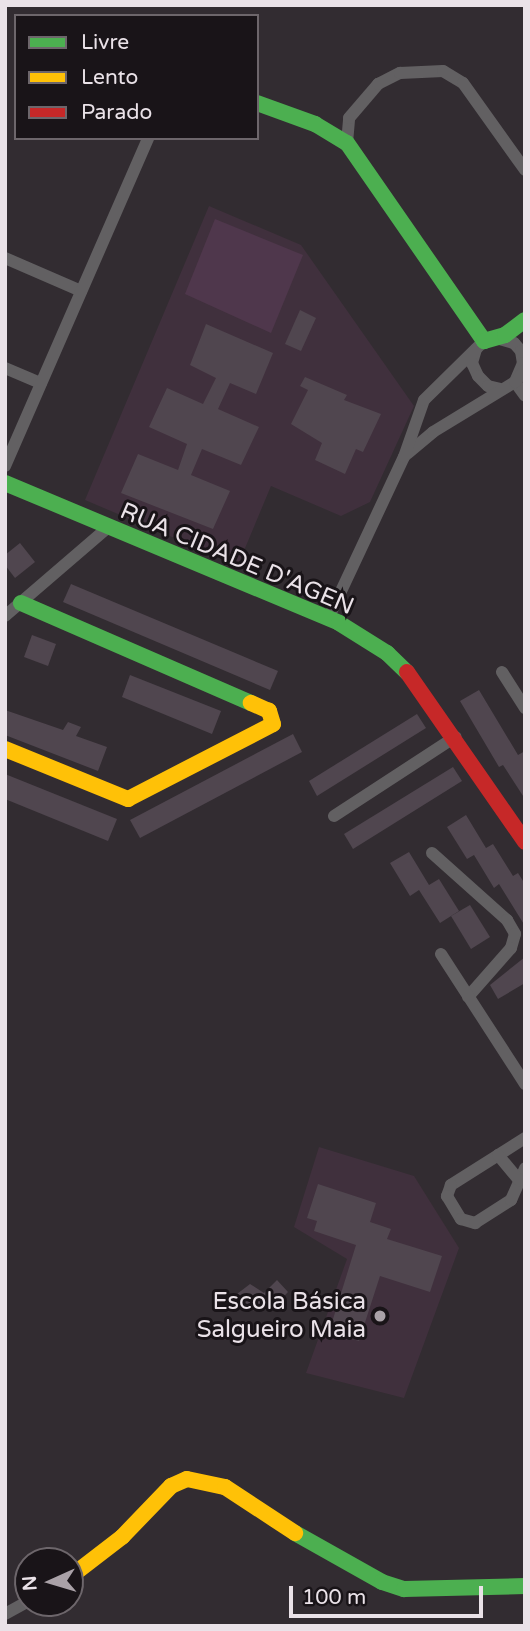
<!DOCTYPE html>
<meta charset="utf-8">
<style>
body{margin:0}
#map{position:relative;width:530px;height:1631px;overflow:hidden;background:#322c31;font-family:"Varela Round",sans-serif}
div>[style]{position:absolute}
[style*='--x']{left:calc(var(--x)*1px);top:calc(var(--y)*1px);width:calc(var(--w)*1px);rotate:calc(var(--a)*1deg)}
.built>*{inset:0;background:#40303d}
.green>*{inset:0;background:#4f374c}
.building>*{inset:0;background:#50464f}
.street>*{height:12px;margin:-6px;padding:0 6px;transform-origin:6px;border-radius:6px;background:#626062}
.fast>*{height:16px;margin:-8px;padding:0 8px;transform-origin:8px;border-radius:8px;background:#4caf50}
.slow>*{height:16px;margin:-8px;padding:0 8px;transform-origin:8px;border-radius:8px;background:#ffc107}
.jam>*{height:16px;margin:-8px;padding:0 8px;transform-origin:8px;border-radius:8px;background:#c62828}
.dots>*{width:19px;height:19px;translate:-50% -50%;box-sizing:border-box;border:4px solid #191418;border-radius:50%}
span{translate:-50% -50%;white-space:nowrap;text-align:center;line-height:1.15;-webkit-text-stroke:6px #191418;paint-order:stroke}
.street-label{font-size:24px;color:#eae2e8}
.poi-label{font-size:24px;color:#eae2e8}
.right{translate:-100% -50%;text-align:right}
.frame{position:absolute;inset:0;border:7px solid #eae2e8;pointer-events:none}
.legend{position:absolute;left:14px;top:14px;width:245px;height:126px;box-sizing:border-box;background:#191418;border:2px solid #6d666b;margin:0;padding:9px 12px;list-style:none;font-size:21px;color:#eae2e8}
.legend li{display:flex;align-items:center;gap:14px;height:35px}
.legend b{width:35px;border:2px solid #6d666b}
.north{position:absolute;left:14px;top:1547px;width:70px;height:70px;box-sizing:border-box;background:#191418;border:2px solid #6d666b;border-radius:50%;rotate:266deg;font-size:19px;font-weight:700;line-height:28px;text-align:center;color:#eae2e8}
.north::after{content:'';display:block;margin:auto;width:24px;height:32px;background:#aaa2a8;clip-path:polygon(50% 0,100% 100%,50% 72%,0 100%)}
.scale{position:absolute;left:289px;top:1586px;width:194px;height:32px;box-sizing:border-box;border:4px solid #eae2e8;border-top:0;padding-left:9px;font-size:21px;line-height:24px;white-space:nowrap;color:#eae2e8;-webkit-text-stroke:5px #191418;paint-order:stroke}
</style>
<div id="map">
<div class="built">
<div style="clip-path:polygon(209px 206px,301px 245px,414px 406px,370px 502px,341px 516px,271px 486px,238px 565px,85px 500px)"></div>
<div style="clip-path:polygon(319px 1147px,414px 1176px,459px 1248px,404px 1398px,306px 1373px,347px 1259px,294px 1227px)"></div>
</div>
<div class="green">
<div style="clip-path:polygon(215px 219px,303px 255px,271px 333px,185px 294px)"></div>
</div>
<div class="building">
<div style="clip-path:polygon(300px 310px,316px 318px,301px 351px,285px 344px)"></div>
<div style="clip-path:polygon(206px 324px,273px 353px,256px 394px,230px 383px,218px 409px,259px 427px,241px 465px,202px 449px,191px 475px,230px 491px,213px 529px,121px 493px,138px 454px,178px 470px,187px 444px,149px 427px,167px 388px,203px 404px,216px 378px,190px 365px)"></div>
<div style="clip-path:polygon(305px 377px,347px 395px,344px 400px,381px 414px,363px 452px,356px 449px,345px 474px,315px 460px,322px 443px,291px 424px,308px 390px,300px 386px)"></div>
<div style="clip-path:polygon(20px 543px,35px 562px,15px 578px,5px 565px,5px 555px)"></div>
<div style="clip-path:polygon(71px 584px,278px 671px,270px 690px,63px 602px)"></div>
<div style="clip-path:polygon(32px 635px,56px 644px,48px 666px,24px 657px)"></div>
<div style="clip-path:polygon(130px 675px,221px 711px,212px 734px,122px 697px)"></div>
<div style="clip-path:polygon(479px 690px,518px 755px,525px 751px,525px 799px,503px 765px,499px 767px,460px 701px)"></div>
<div style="clip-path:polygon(5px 710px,63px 730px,68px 722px,81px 727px,76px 736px,107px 747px,98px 771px,5px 735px)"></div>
<div style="clip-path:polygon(417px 714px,426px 728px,317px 796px,309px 781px)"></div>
<div style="clip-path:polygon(293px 734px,302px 752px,140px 838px,130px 820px)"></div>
<div style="clip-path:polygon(453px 767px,462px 781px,353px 849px,344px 834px)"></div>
<div style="clip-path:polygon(5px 774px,117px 819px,108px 841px,5px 799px)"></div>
<div style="clip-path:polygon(466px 815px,486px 848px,493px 844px,513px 876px,518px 873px,525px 884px,525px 926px,499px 884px,494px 888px,474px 855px,467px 859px,447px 827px)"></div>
<div style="clip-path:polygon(409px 852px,429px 885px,439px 879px,459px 911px,440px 923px,419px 890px,410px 896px,390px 863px)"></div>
<div style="clip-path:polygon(470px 905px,490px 937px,471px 949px,451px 916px)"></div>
<div style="clip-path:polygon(525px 957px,525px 983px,498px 999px,490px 985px)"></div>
<div style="clip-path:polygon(318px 1184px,376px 1203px,370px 1222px,391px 1229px,387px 1239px,442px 1256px,430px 1292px,380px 1276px,359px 1341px,329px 1332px,356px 1245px,314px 1231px,317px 1221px,307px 1218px)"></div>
<div style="clip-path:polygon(277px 1280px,288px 1292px,272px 1309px,254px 1311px,237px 1294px,250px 1284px,264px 1293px)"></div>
</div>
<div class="street">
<div style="--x:347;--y:143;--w:25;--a:-85"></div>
<div style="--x:349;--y:118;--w:45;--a:-49.5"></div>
<div style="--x:378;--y:84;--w:25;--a:-27"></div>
<div style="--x:400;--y:73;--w:43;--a:-2.7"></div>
<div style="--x:443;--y:71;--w:23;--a:31"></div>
<div style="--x:463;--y:83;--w:107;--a:54.5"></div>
<div style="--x:5;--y:258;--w:83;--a:23.5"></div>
<div style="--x:496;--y:338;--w:19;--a:16"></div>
<div style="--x:514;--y:343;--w:11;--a:49"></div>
<div style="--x:521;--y:351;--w:12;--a:81"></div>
<div style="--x:523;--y:363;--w:21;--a:113"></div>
<div style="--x:515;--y:382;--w:17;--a:54"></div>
<div style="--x:476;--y:349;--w:15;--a:106"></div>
<div style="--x:472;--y:363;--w:14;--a:65"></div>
<div style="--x:478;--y:376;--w:14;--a:45"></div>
<div style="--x:488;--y:386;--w:12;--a:14"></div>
<div style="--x:5;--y:368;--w:39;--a:23"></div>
<div style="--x:407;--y:454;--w:34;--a:-40"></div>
<div style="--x:433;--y:432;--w:96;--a:-31.4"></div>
<div style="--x:515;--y:382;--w:16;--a:-50"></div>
<div style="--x:5;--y:466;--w:358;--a:-66.4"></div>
<div style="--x:5;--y:616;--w:133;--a:-40.7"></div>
<div style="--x:328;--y:619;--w:179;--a:-64.9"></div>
<div style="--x:404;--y:457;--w:60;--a:-70.7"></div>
<div style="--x:424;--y:400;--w:84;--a:-44.5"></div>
<div style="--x:502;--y:672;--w:43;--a:57.4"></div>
<div style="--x:334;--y:816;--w:145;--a:-33.1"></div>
<div style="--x:432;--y:853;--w:101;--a:41.8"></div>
<div style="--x:507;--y:920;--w:16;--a:60"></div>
<div style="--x:515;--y:934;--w:15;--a:106"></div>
<div style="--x:511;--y:948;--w:65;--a:131.3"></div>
<div style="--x:441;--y:954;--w:155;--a:57.1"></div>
<div style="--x:525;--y:1138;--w:88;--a:147.6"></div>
<div style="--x:451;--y:1185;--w:12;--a:110"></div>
<div style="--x:447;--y:1196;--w:27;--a:59"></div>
<div style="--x:461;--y:1219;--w:15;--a:16"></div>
<div style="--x:475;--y:1223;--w:43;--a:-32.6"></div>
<div style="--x:511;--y:1200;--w:35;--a:-66"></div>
<div style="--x:498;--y:1155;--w:33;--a:50"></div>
<div style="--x:5;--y:1614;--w:26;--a:-29"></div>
</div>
<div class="fast">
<div style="--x:257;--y:103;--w:62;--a:19.9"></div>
<div style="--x:315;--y:124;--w:37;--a:31"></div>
<div style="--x:347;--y:143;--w:241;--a:55.3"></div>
<div style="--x:484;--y:341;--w:22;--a:-16"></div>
<div style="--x:505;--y:335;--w:25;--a:-37"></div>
<div style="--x:5;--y:483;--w:362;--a:22.7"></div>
<div style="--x:339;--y:623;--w:57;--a:32"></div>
<div style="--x:387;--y:653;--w:28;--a:44"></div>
<div style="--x:21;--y:603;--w:251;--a:23.5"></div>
<div style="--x:295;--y:1533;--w:100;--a:29.4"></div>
<div style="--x:382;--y:1582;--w:23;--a:18"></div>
<div style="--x:404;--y:1589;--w:121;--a:-1.4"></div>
</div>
<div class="slow">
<div style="--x:5;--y:749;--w:133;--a:22.1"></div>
<div style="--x:128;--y:799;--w:163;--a:-27.3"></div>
<div style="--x:273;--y:724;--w:14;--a:-107"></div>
<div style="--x:269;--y:711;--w:20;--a:-156"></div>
<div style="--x:70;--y:1577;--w:66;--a:-37.6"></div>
<div style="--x:122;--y:1537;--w:71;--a:-46.1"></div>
<div style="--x:171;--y:1486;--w:17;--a:-24"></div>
<div style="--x:187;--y:1479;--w:39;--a:12"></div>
<div style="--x:225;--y:1487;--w:84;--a:33.3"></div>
</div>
<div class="jam">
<div style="--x:407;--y:672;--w:207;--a:55.2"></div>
</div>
<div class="dots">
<div style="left:380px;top:1316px;background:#aaa2a8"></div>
</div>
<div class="street-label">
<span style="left:237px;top:559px;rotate:23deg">RUA CIDADE D'AGEN</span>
</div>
<div class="poi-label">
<span class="right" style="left:366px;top:1316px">Escola Básica<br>Salgueiro Maia</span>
</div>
<div class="frame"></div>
<ul class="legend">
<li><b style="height:9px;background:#4caf50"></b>Livre</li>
<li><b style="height:9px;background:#ffc107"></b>Lento</li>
<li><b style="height:9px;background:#c62828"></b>Parado</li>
</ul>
<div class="north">N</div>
<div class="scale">100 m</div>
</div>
